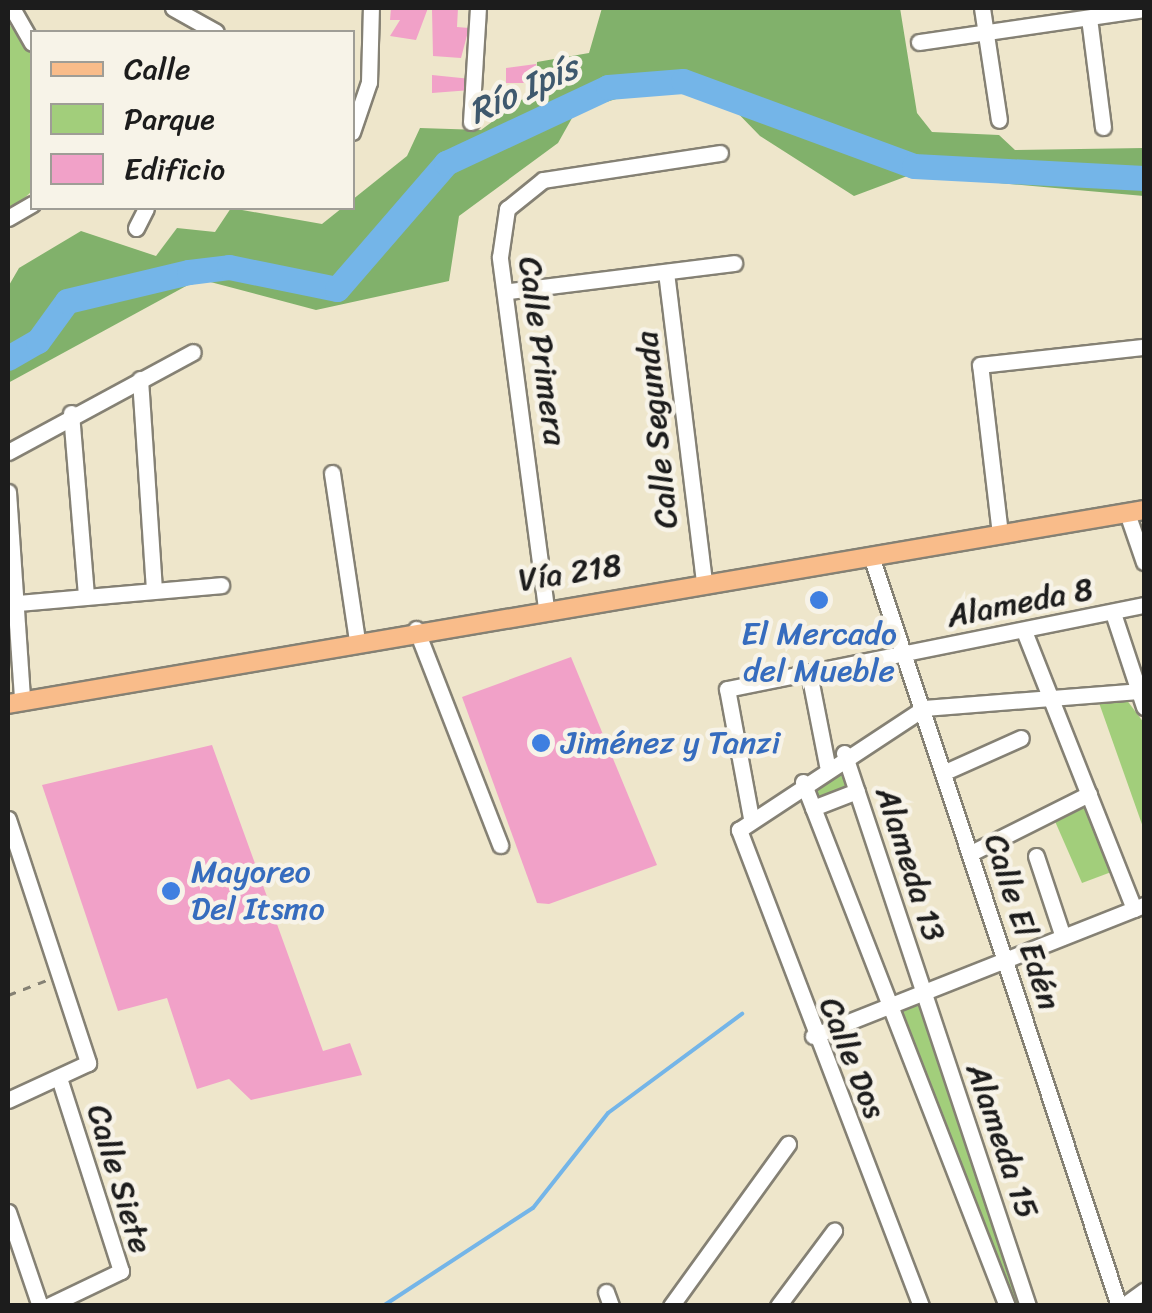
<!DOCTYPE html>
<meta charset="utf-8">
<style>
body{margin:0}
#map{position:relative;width:1152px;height:1313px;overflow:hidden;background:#eee6cb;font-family:Sriracha,sans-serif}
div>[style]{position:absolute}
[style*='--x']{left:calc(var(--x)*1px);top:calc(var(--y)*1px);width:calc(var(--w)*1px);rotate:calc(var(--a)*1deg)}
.green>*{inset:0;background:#a2ce7b}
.forest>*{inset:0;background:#81b16b}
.stream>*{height:4px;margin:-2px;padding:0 2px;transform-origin:2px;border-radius:2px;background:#74b5e8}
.river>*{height:25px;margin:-12.5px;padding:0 12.5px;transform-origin:12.5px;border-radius:12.5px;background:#74b5e8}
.building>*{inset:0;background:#f1a1c8}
.path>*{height:2.5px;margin-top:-1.25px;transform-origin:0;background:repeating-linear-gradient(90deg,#858174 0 8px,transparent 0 16px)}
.roads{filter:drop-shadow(2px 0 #858174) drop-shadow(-2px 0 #858174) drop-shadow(0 2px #858174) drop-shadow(0 -2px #858174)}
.minor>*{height:15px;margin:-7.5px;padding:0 7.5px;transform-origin:7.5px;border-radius:7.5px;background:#fff}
.major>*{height:18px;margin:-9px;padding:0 9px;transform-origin:9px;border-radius:9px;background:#f9bc8a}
.dots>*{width:28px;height:28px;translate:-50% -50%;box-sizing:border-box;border:5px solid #f7f3e8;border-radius:50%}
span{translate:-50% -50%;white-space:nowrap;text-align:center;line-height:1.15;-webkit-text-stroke:9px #f7f3e8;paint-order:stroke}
.street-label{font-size:32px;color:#1c1c1c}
.shop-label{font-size:32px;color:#366cbe}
.left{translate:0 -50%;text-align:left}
.water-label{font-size:35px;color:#3f596e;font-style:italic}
.frame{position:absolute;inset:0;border:10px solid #1c1c1c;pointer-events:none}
.legend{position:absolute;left:30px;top:30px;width:325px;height:180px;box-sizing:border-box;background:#f7f3e8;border:2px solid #9f9d96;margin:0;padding:12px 18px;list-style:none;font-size:30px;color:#1c1c1c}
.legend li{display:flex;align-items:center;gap:20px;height:50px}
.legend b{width:50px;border:2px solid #9f9d96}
</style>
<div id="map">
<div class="green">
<div style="clip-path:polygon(8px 23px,32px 52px,32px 191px,8px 213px)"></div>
<div style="clip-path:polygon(1126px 699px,1144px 723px,1144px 830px,1098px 700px)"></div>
<div style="clip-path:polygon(844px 759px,854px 789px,815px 805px,807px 784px)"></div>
<div style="clip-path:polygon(1088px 802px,1114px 871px,1082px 883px,1054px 819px)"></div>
<div style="clip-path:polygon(920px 999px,1024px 1305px,1012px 1305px,894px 1010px)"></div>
</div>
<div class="forest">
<div style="clip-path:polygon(602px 8px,900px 8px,917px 113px,932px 132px,999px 135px,1015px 150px,1144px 148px,1144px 196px,910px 175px,854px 196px,760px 136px,726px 101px,692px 89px,633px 94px,576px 111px,558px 143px,459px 216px,449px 281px,316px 310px,199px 279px,8px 383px,8px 287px,19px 268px,81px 231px,156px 256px,177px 228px,215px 232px,231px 208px,322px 224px,407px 156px,420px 128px,481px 130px,536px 89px,537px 62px,589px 53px)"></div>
</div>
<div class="stream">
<div style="--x:383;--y:1306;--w:179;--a:-33.2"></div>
<div style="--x:533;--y:1208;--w:121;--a:-51.7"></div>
<div style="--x:608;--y:1113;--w:167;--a:-36.5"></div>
</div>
<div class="river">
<div style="--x:8;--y:358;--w:34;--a:-30"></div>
<div style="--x:38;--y:341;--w:49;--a:-54.1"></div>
<div style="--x:67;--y:301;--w:125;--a:-13.4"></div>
<div style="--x:189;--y:272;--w:40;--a:-7.1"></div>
<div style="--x:229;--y:267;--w:110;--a:11.5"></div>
<div style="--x:337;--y:289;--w:167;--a:-49.1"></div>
<div style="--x:446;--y:163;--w:179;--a:-25.1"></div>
<div style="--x:608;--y:87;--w:75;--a:-4.6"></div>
<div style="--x:683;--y:81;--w:246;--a:20.2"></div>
<div style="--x:914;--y:166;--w:230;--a:3"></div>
</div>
<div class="building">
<div style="clip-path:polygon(391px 8px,428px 8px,416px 40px,390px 36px,400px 20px,390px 20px)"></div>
<div style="clip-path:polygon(458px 8px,457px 27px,469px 28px,461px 58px,433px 56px,432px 10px)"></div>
<div style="clip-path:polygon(536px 64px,536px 83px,506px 83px,506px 68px)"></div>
<div style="clip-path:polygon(432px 75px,471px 79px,471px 90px,432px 93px)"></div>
<div style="clip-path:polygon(571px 657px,657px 865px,549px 904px,537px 903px,462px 697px)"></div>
<div style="clip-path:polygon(212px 745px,323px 1051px,350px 1043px,362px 1075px,251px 1100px,229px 1079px,197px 1089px,167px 998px,118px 1011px,42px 785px)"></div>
</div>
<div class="path">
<div style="--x:8;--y:995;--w:42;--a:-21"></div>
</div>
<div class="roads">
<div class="minor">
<div style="--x:12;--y:8;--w:40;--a:60.3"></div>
<div style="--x:173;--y:8;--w:49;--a:29.2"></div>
<div style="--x:982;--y:8;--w:113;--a:81.4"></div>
<div style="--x:1089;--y:18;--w:110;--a:82.7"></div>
<div style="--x:919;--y:42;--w:227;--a:-8.3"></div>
<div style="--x:471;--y:122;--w:114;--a:-86.5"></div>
<div style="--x:352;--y:132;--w:53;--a:-71.2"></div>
<div style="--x:369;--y:82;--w:74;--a:-88.5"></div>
<div style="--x:8;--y:218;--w:28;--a:-30"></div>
<div style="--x:136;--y:228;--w:22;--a:-63"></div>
<div style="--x:666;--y:272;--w:312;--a:83"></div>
<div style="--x:510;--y:291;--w:226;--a:-7.1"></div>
<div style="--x:140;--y:379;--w:211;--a:86.2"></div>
<div style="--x:71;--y:413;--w:184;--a:85.3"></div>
<div style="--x:8;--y:452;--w:210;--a:-28.4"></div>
<div style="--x:332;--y:473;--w:169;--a:81.5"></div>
<div style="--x:8;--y:492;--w:206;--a:86.1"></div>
<div style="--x:1127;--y:513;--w:52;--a:70.9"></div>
<div style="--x:1000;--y:534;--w:170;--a:-96.7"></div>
<div style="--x:980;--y:365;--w:165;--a:-6.3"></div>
<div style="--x:871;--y:556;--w:790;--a:71.7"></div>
<div style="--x:17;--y:603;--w:205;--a:-5"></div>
<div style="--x:546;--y:608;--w:354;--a:-97.5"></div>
<div style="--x:500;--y:257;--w:49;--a:-81.7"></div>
<div style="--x:507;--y:209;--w:46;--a:-38.9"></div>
<div style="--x:543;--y:180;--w:179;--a:-8.7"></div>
<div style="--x:1113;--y:613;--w:99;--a:71.7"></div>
<div style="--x:416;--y:629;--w:232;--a:68.7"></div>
<div style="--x:1024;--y:631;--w:299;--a:68.4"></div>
<div style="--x:809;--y:673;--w:94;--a:78.9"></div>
<div style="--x:844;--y:753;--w:583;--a:71.6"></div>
<div style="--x:945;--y:772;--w:83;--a:-24.1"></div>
<div style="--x:803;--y:782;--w:562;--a:68.73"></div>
<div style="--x:813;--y:808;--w:47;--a:-21.1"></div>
<div style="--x:751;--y:818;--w:131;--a:-100.5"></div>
<div style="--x:727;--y:689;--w:425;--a:-11.4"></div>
<div style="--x:8;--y:819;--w:257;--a:71.8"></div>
<div style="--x:88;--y:1063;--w:88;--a:155.2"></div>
<div style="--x:971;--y:853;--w:132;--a:-26.6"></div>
<div style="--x:1036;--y:856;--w:85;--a:71.6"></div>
<div style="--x:813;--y:1036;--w:356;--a:-21.6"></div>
<div style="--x:8;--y:1212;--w:99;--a:71.2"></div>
<div style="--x:606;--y:1292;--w:15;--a:70"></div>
<div style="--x:48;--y:1306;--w:81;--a:-25.6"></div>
<div style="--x:121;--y:1271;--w:200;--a:-107.8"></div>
<div style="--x:671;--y:1306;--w:200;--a:-54.2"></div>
<div style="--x:778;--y:1306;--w:94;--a:-53.3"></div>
<div style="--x:921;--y:1306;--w:510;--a:-110.92"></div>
<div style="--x:739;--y:830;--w:222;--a:-33.4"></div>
<div style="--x:924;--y:708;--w:215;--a:-4.5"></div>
<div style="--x:1123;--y:1306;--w:26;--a:-36"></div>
</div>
<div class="major">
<div style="--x:8;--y:704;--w:1152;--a:-9.69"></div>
</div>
</div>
<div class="dots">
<div style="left:819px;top:600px;background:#3f7fe0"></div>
<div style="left:541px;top:743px;background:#3f7fe0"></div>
<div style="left:171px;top:891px;background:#3f7fe0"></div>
</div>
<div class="street-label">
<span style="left:542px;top:351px;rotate:82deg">Calle Primera</span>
<span style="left:657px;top:430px;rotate:-96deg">Calle Segunda</span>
<span style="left:570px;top:573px;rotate:-9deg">Vía 218</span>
<span style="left:1020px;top:603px;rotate:-11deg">Alameda 8</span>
<span style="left:910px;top:864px;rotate:72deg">Alameda 13</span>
<span style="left:1022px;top:922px;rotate:72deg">Calle El Edén</span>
<span style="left:852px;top:1058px;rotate:68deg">Calle Dos</span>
<span style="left:1002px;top:1141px;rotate:71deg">Alameda 15</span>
<span style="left:119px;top:1179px;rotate:73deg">Calle Siete</span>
</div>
<div class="shop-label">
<span style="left:819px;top:653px">El Mercado<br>del Mueble</span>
<span class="left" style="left:561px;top:743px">Jiménez y Tanzi</span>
<span class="left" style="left:191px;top:891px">Mayoreo<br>Del Itsmo</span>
</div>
<div class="water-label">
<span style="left:523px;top:89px;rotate:-25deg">Río Ipís</span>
</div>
<div class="frame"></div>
<ul class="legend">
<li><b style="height:12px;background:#f9bc8a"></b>Calle</li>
<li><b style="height:28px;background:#a2ce7b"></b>Parque</li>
<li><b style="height:28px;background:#f1a1c8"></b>Edificio</li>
</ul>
</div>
